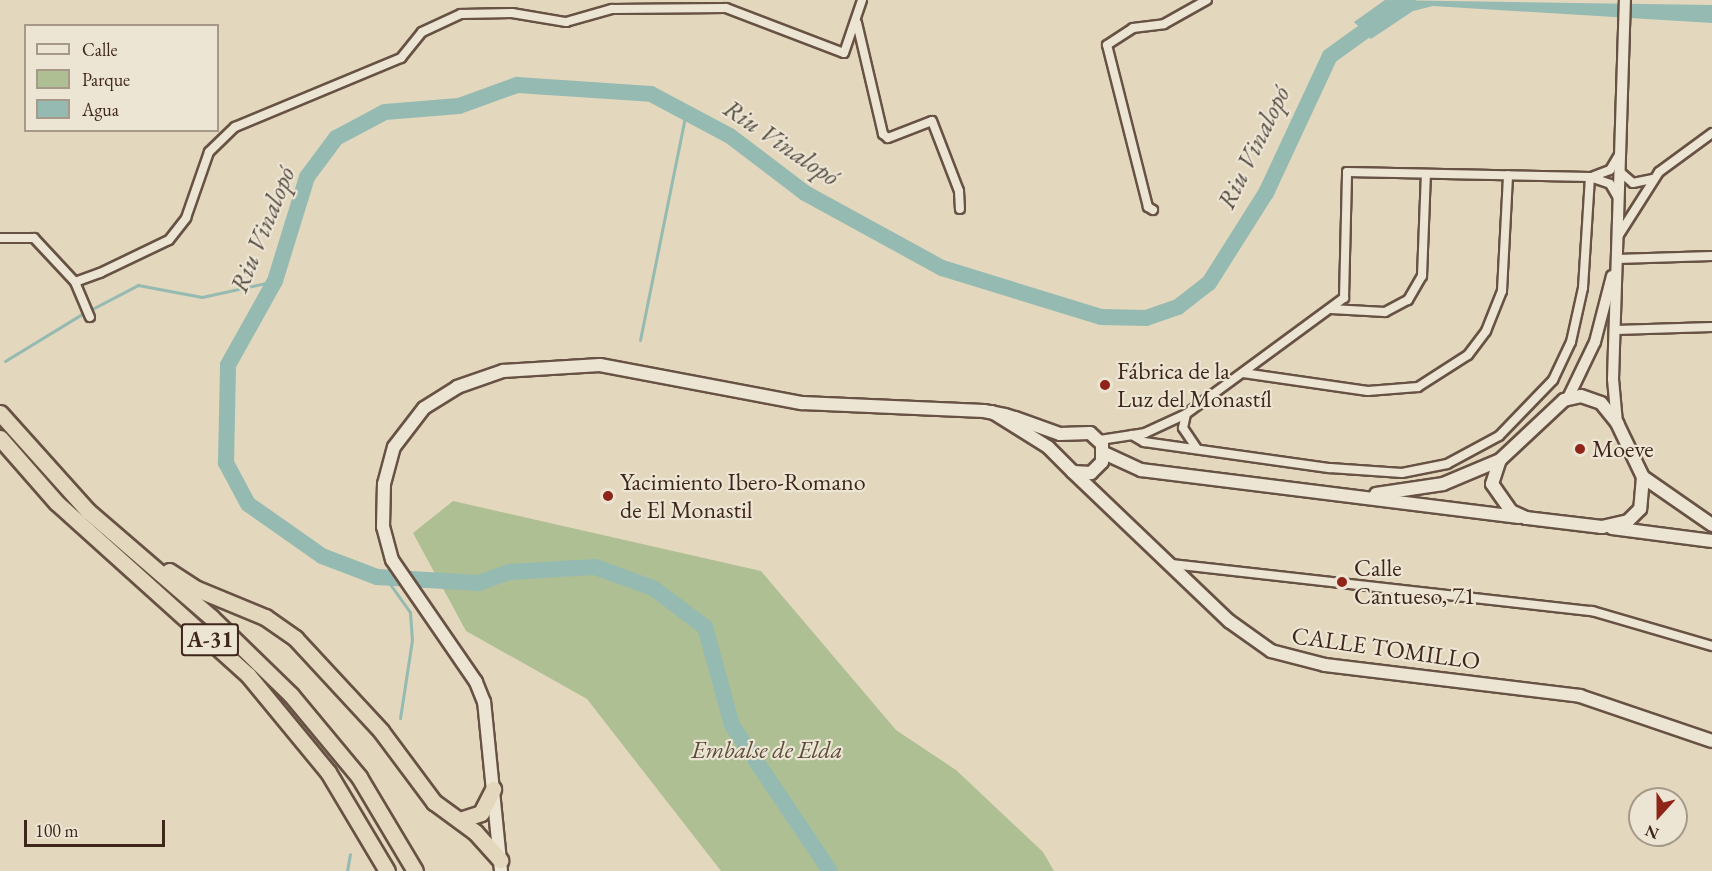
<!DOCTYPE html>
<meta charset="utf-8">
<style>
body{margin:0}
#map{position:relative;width:1712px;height:871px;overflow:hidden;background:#e3d7bd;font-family:"EB Garamond",serif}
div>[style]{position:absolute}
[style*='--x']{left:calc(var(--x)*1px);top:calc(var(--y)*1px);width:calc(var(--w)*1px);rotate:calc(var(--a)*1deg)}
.green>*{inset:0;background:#afbf94}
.water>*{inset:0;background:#95bab2}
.stream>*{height:3px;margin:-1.5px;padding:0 1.5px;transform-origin:1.5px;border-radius:1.5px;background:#95bab2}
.river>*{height:16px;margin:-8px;padding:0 8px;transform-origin:8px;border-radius:8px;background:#95bab2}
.roads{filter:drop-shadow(2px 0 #675244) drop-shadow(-2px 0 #675244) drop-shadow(0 2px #675244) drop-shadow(0 -2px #675244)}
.minor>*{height:8px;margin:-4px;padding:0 4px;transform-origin:4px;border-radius:4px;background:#ede5d4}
.tertiary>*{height:10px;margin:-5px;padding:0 5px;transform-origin:5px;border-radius:5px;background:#ede5d4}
.secondary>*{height:12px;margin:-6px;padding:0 6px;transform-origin:6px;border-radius:6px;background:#ede5d4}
.motorway>*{height:15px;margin:-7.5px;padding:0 7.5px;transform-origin:7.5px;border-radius:7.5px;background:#e3d7bd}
.dots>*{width:16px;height:16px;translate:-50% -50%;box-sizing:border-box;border:3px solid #ede5d4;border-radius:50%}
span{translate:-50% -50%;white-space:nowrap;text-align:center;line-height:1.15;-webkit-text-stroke:4.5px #ede5d4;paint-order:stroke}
.shield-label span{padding:2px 4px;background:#ede5d4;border:2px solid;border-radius:4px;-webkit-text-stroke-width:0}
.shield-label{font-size:22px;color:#3e261b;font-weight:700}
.poi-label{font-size:24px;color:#3e261b}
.left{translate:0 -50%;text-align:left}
.street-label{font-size:24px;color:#3e261b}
.park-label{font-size:24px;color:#5a4c39;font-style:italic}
.water-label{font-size:26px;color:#544b41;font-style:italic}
.legend{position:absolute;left:24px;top:24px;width:195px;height:108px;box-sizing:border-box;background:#ede5d4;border:2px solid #a7998a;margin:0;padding:8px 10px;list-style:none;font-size:18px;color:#3e261b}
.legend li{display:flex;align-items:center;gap:12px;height:30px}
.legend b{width:30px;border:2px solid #a7998a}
.north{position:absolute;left:1628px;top:787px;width:60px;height:60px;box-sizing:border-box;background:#ede5d4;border:2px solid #a7998a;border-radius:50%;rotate:201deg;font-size:16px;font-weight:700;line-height:24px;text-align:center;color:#3e261b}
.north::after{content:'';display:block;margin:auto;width:21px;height:27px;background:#8f2418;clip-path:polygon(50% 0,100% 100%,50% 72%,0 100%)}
.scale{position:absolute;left:24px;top:820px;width:141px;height:27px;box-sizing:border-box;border:3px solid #3e261b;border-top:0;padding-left:8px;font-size:18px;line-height:21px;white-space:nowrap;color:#3e261b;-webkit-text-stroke:4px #ede5d4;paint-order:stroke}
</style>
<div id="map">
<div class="green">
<div style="clip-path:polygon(453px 501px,761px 571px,896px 730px,956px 770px,1043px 852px,1054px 871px,721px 871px,587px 699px,466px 631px,413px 533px)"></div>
</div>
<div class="water">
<div style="clip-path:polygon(1385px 0,1712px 5px,1712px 23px,1433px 6px,1413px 11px,1371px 39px,1354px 22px)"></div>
</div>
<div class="stream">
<div style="--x:94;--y:308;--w:50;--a:-27.6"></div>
<div style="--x:138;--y:285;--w:65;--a:10.6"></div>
<div style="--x:202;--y:297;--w:75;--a:-12.4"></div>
<div style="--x:640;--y:340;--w:233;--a:-78.6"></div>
<div style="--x:5;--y:361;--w:90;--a:-31.4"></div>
<div style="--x:385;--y:577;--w:43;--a:54.5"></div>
<div style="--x:410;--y:612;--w:28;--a:86"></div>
<div style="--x:412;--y:640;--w:79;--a:98.7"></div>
<div style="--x:347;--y:871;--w:17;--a:-80"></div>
</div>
<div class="river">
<div style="--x:830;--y:871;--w:176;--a:-123.9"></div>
<div style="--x:732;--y:725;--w:102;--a:-105.4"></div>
<div style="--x:705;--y:627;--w:65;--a:-143.1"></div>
<div style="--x:653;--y:588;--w:62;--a:-160.1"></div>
<div style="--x:595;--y:567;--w:86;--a:176.7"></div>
<div style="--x:509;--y:572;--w:33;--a:160"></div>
<div style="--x:478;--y:583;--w:101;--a:-176.6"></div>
<div style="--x:377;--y:577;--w:59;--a:-159.1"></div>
<div style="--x:322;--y:556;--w:90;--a:-144.9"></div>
<div style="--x:248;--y:504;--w:47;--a:-118.2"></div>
<div style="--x:226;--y:463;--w:98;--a:-88.8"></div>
<div style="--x:228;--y:365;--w:96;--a:-60.8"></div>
<div style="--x:275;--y:281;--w:109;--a:-72.9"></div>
<div style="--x:307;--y:177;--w:49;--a:-53.4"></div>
<div style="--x:336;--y:138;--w:55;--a:-28"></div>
<div style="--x:385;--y:112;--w:74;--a:-4.6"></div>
<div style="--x:459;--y:106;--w:62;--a:-19.9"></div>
<div style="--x:517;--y:85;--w:134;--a:3.8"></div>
<div style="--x:651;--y:94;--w:89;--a:28"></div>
<div style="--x:730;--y:136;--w:94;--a:37.2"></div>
<div style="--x:805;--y:193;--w:156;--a:28.7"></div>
<div style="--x:942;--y:268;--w:166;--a:17.1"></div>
<div style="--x:1101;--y:317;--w:45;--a:1.3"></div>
<div style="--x:1146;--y:318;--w:34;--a:-19"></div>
<div style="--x:1178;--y:307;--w:39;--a:-38"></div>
<div style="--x:1209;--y:283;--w:107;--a:-57.7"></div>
<div style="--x:1266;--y:193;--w:151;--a:-65"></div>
<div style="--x:1330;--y:56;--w:96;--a:-35.7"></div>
</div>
<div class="roads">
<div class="minor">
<div style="--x:857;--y:23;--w:114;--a:76.8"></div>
<div style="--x:883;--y:134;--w:6;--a:39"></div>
<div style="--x:888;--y:138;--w:47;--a:-21.1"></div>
<div style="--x:932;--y:121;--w:75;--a:68.9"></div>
<div style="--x:959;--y:191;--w:18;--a:87"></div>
<div style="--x:1619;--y:171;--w:18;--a:41"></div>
<div style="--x:1633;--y:183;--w:19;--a:-12"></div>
<div style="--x:1594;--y:176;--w:17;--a:-21"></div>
<div style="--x:1610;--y:170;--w:17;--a:-59"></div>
<div style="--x:1153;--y:210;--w:6;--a:-149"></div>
<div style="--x:1148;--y:207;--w:167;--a:-104.2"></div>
<div style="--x:1107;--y:45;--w:31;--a:-33"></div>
<div style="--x:1133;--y:28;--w:31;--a:-7"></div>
<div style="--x:1164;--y:24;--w:49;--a:-29.2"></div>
<div style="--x:0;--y:238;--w:34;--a:0"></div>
<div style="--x:34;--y:238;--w:60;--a:47"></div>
<div style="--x:75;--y:282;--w:27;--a:-20"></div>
<div style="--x:100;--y:273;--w:76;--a:-25.6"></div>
<div style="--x:169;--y:240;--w:28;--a:-52"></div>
<div style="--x:186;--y:218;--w:70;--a:-70.8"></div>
<div style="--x:209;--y:152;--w:36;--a:-44"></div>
<div style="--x:235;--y:127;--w:180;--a:-22.6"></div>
<div style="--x:401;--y:58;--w:33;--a:-51"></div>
<div style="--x:422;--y:32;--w:43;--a:-24.8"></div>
<div style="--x:461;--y:14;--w:51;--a:-1.1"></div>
<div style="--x:512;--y:13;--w:55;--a:9.5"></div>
<div style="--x:566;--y:22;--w:48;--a:-15.8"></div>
<div style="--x:612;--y:9;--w:114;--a:-0.5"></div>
<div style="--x:726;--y:8;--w:126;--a:20.9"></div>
<div style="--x:844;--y:53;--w:56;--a:-71.2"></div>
<div style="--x:1617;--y:238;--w:78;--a:-57.5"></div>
<div style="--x:1659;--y:172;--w:66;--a:-36.3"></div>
<div style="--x:1617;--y:259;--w:95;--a:-1.8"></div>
<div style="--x:75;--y:282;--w:38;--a:67"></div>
<div style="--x:1331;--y:309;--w:54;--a:3.2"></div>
<div style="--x:1385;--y:312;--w:26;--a:-28"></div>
<div style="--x:1408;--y:300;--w:28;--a:-60"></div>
<div style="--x:1422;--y:276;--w:102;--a:-87.8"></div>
<div style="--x:1616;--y:330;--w:96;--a:-1.8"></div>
<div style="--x:1243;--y:373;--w:126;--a:8.2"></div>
<div style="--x:1368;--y:391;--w:50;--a:-4.6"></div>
<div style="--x:1418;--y:387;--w:59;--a:-32.6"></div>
<div style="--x:1468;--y:355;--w:30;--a:-53"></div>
<div style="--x:1486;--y:331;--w:43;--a:-68.2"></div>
<div style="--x:1502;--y:291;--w:116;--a:-87"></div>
<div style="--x:1186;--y:414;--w:14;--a:102"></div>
<div style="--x:1183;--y:428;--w:23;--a:56"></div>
<div style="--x:1132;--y:435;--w:14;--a:30"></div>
<div style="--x:1144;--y:442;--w:188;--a:8"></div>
<div style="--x:1330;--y:468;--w:72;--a:4"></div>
<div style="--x:1402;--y:473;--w:46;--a:-11.3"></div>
<div style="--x:1447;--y:464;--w:59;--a:-28.3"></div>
<div style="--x:1499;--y:436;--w:78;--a:-46"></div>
<div style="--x:1553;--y:380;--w:42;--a:-64.7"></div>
<div style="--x:1571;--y:342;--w:55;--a:-77.5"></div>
<div style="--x:1583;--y:288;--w:111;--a:-86.4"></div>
<div style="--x:1100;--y:440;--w:46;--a:-8.8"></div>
<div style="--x:1145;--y:433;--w:45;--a:-24.9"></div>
<div style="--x:1186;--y:414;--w:196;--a:-36.3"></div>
<div style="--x:1344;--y:298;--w:126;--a:-88.6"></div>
<div style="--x:1347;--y:172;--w:243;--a:1.2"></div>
<div style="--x:1590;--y:177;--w:21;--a:19"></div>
<div style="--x:1610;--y:184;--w:16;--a:60"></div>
<div style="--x:1171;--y:564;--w:424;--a:6.4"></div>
<div style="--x:1592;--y:611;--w:125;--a:16.3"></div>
</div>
<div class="tertiary">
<div style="--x:1568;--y:398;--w:62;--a:-64.3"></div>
<div style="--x:1595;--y:342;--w:68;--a:-75.6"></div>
<div style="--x:1617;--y:423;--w:44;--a:-95.2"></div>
<div style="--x:1613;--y:379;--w:379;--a:-88.2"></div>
</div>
<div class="secondary">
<div style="--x:1581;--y:396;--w:21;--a:19"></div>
<div style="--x:1601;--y:403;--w:26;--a:51"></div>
<div style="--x:1617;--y:423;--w:60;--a:64.3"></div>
<div style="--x:1643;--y:477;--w:32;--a:95"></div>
<div style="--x:1640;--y:509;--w:17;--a:135"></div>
<div style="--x:1628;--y:521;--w:27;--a:167"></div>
<div style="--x:1602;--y:527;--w:77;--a:-173.2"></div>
<div style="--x:1526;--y:518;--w:17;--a:-155"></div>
<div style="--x:1511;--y:511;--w:33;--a:-125"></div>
<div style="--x:1492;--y:484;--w:25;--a:-72"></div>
<div style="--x:1500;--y:460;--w:88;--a:-43.2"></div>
<div style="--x:1564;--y:400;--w:17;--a:-13"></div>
<div style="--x:1104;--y:453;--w:41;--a:24.7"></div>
<div style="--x:1141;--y:470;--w:381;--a:7.1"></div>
<div style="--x:1073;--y:472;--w:216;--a:43.7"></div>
<div style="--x:1229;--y:621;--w:52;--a:35.5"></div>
<div style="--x:1271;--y:651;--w:56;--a:14.5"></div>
<div style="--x:1325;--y:665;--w:257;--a:6.9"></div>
<div style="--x:1580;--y:696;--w:139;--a:18.8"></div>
<div style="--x:1643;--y:477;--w:84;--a:34.8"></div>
<div style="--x:1376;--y:494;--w:68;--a:-8.5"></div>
<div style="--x:1443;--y:484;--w:62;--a:-22.8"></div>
<div style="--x:1612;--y:528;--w:101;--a:7.4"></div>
<div style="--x:501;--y:871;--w:170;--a:-95.7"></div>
<div style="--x:484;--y:702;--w:22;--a:-112"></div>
<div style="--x:476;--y:682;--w:148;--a:-124.5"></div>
<div style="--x:392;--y:560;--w:34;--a:-105"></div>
<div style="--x:383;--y:527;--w:43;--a:-88.7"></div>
<div style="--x:384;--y:484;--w:38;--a:-75"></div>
<div style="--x:394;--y:447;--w:49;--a:-52.4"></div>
<div style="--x:424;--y:408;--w:39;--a:-32"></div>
<div style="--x:457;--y:387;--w:49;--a:-19.2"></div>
<div style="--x:503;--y:371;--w:97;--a:-3.5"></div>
<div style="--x:600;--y:365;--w:206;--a:10.7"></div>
<div style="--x:802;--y:403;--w:182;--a:2.5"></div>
<div style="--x:984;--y:411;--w:21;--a:11"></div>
<div style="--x:1005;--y:415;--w:10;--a:17"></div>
<div style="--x:1015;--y:418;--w:48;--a:19.6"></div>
<div style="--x:1060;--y:434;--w:30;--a:-2"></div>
<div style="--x:1090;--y:433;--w:16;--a:43"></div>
<div style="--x:1102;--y:444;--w:18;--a:90"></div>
<div style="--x:1102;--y:462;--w:16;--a:135"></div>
<div style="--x:1091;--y:473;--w:18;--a:-177"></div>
<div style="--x:1073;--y:472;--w:35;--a:-135"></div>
<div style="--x:1048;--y:447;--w:66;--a:-148"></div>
</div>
<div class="motorway">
<div style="--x:0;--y:413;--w:132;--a:48.1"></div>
<div style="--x:88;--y:511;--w:162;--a:40.8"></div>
<div style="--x:211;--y:617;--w:112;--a:44.3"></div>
<div style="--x:291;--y:695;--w:107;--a:50.3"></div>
<div style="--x:359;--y:777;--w:109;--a:59.2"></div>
<div style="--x:0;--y:438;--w:86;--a:48.8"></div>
<div style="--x:57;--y:503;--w:257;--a:42"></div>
<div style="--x:248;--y:675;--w:126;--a:50.5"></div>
<div style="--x:328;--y:772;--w:115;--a:59.2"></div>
<div style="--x:169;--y:571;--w:33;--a:33"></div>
<div style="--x:197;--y:589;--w:74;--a:22.4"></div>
<div style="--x:265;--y:617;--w:37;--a:35"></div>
<div style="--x:295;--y:638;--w:127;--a:47.2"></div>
<div style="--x:381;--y:731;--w:89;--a:53.3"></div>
<div style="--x:434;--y:802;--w:51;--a:36.2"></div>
<div style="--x:475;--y:832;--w:38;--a:48"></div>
<div style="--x:460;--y:820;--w:22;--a:-18"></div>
<div style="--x:481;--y:813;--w:27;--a:-63"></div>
</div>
</div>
<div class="dots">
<div style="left:1105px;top:385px;background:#8f2418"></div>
<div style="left:1580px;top:449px;background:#8f2418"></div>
<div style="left:608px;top:496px;background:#8f2418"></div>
<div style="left:1342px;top:582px;background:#8f2418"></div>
</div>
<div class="shield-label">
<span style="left:210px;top:640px">A-31</span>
</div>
<div class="poi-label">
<span class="left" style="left:1117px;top:385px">Fábrica de la<br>Luz del Monastíl</span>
<span class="left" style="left:1592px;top:449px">Moeve</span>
<span class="left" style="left:620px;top:496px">Yacimiento Ibero-Romano<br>de El Monastil</span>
<span class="left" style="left:1354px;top:582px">Calle<br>Cantueso, 71</span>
</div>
<div class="street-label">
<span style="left:1386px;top:648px;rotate:8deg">CALLE TOMILLO</span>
</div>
<div class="park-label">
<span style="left:767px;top:750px">Embalse de Elda</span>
</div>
<div class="water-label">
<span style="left:781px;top:143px;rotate:34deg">Riu Vinalopó</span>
<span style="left:1254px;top:148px;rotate:-64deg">Riu Vinalopó</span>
<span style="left:263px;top:230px;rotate:-68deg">Riu Vinalopó</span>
</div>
<ul class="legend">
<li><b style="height:8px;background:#ede5d4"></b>Calle</li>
<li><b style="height:16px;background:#afbf94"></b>Parque</li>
<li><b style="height:16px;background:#95bab2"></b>Agua</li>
</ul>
<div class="north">N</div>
<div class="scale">100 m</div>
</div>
